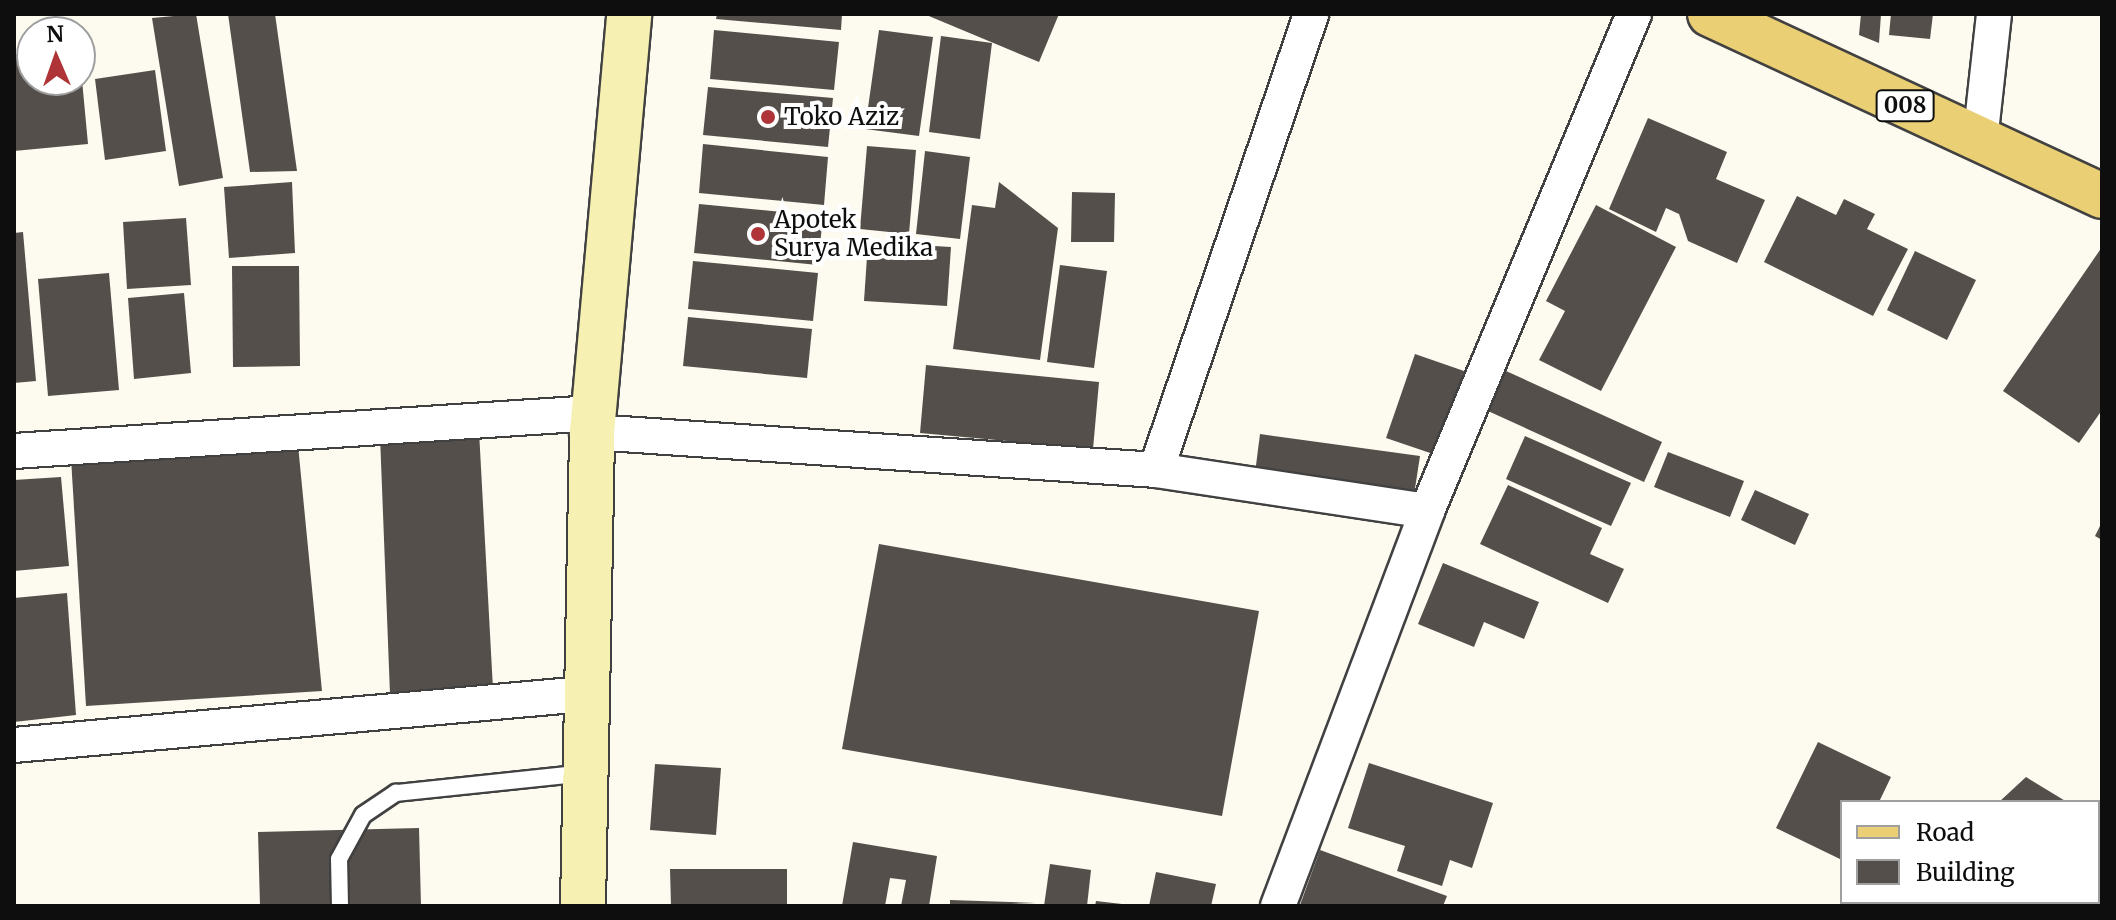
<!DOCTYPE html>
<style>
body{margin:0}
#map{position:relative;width:2116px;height:920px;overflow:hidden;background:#fdfbf0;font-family:Merriweather,serif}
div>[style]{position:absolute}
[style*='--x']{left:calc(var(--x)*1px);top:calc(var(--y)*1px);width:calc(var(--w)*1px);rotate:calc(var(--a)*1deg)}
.building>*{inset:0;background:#554f4b}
.roads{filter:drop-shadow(2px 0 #414141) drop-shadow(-2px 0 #414141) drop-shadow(0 2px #414141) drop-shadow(0 -2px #414141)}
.lane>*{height:16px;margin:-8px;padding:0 8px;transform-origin:8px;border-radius:8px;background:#fff}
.street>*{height:34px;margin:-17px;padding:0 17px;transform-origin:17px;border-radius:17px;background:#fff}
.secondary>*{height:44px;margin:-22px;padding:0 22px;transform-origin:22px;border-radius:22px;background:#f6f0b2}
.primary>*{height:44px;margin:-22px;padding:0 22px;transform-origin:22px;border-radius:22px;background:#eacf74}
.dots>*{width:22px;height:22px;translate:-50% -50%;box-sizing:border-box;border:4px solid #fff;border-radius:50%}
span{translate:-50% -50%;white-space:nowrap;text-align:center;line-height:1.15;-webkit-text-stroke:8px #fff;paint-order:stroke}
.shield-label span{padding:2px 6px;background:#fff;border:2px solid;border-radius:6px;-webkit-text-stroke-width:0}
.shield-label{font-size:22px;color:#0e0e0e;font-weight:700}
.poi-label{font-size:24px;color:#0e0e0e}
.left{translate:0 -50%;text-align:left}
.frame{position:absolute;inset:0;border:16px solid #0e0e0e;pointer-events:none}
.legend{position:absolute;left:1840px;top:800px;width:260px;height:104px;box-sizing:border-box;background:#fff;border:2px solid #9f9f9f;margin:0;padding:10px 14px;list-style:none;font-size:24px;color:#0e0e0e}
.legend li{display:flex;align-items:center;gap:16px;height:40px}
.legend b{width:40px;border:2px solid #9f9f9f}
.north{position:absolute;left:16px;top:16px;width:80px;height:80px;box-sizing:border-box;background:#fff;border:2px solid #9f9f9f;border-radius:50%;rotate:358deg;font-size:22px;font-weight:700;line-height:32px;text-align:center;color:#0e0e0e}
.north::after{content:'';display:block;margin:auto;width:28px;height:36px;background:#af3438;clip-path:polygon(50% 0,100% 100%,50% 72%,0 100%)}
</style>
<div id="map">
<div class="building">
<div style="clip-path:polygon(196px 14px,223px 178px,179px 186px,152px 18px)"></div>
<div style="clip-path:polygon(228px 14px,275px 14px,297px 171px,250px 172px)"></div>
<div style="clip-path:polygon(717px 14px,842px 14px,841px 30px,716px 19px)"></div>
<div style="clip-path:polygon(924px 14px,1059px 14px,1039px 62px)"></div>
<div style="clip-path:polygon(1861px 14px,1881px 14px,1879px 43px,1859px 35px)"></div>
<div style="clip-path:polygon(1891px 14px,1933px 14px,1930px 39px,1889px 35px)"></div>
<div style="clip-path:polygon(714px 30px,839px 42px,834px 90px,710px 79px)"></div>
<div style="clip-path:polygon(879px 30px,933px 37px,919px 136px,865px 129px)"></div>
<div style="clip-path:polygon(941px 36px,992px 43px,980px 139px,929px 132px)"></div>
<div style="clip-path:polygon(32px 54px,32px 80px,82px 80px,88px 144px,14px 151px,14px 55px)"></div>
<div style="clip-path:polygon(155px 70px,166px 151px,105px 160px,95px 79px)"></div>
<div style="clip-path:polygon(708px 87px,833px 98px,828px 147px,703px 135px)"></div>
<div style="clip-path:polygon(1648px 118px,1727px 152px,1716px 179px,1765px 200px,1737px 263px,1688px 241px,1679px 214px,1666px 208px,1656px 232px,1609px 209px)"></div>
<div style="clip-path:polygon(703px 144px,828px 157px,824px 205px,699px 193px)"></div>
<div style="clip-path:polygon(867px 146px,916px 150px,909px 234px,860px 229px)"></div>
<div style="clip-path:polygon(925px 151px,970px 157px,960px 239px,916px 234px)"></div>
<div style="clip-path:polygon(292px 182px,295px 253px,229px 258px,224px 187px)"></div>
<div style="clip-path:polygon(999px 182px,1058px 228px,1040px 360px,953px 349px,972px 205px,995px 208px)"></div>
<div style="clip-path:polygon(1072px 192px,1115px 193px,1114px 242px,1071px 242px)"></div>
<div style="clip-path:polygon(1797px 196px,1836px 215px,1844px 199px,1875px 214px,1867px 229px,1908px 249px,1873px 316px,1764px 262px)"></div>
<div style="clip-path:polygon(699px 204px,823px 216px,818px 265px,694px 253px)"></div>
<div style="clip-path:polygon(1596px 205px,1676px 247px,1601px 391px,1539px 360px,1565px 311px,1546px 301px)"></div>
<div style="clip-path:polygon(186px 218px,191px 285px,127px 289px,123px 222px)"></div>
<div style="clip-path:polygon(23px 232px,36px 381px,14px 383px,14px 233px)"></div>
<div style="clip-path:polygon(868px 242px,951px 247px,947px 306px,864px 301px)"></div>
<div style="clip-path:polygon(2102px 247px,2102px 410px,2079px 443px,2003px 391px)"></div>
<div style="clip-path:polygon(1915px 251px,1976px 280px,1947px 340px,1887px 310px)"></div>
<div style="clip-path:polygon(693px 261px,818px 273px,813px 321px,688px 309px)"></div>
<div style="clip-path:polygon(1060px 265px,1107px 271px,1094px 368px,1047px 362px)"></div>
<div style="clip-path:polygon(232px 266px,299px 266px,300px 366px,233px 367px)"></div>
<div style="clip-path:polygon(109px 273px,119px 390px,48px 396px,38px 279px)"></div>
<div style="clip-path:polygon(184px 293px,191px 373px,134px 379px,128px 298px)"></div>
<div style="clip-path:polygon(688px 317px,812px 329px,807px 378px,683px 366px)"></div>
<div style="clip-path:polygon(1415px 354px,1464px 371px,1436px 455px,1386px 438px)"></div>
<div style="clip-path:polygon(926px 365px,1099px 382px,1093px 449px,920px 433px)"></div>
<div style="clip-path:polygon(1506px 371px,1662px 442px,1644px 482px,1488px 411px)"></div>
<div style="clip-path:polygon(479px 431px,493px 689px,390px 694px,380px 436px)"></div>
<div style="clip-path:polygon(1260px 434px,1420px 456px,1414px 495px,1255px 473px)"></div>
<div style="clip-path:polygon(1525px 436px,1631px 483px,1611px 526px,1506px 479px)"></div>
<div style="clip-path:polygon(298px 445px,322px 691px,86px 706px,71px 458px)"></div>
<div style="clip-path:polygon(1668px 452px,1744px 481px,1730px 517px,1654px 487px)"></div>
<div style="clip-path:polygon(61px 477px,69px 566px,14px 571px,14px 480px)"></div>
<div style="clip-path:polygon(1508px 485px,1602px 528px,1590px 554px,1624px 569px,1608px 603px,1480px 544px)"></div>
<div style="clip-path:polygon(1755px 490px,1809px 514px,1795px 545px,1741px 520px)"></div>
<div style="clip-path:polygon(2102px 522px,2102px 540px,2095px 536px)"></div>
<div style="clip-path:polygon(879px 544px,1259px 611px,1222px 816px,842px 749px)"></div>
<div style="clip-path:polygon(1443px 563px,1539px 602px,1524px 639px,1484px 622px,1474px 647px,1418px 624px)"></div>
<div style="clip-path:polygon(67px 593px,76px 715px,14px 722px,14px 598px)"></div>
<div style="clip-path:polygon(1818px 742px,1891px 777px,1879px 802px,1842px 802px,1842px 860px,1776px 828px)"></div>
<div style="clip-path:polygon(1369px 763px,1493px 803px,1472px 868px,1450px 860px,1442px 886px,1397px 871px,1405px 846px,1348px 828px)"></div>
<div style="clip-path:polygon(655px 764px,721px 768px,716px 835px,650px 830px)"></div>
<div style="clip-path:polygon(2026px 777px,2067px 802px,1999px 802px)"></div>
<div style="clip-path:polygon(2098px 821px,2102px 823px,2098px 864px)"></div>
<div style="clip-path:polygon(419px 828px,421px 906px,260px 906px,258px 832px)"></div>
<div style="clip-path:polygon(853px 842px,937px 856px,929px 906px,901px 906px,906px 880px,890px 878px,885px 906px,842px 906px)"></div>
<div style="clip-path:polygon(1320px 850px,1447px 896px,1443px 906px,1300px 905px)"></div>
<div style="clip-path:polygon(1050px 864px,1091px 870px,1087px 906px,1044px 906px)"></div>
<div style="clip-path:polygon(670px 869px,787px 869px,787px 906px,671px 906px)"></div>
<div style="clip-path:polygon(1156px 872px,1216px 884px,1211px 906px,1149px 906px)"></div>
<div style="clip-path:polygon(950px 900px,1036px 903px,950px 906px)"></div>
<div style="clip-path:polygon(1096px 901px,1122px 904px,1121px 906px,1095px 906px)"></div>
<div style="clip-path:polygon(1868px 902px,1925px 902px,1933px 906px,1866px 906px)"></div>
<div style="clip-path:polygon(1970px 902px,2055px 902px,2053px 906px)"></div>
</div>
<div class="roads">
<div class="lane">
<div style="--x:340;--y:906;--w:47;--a:-91.2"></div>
<div style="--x:339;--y:859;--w:50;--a:-61.4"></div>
<div style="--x:363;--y:815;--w:40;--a:-34"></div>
<div style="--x:396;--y:793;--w:190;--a:-6"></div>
</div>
<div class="street">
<div style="--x:1980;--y:141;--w:128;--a:-83.7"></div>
<div style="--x:592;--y:432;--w:565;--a:3.85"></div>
<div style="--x:1156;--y:470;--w:274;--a:8.6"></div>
<div style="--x:14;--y:451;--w:581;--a:-3.75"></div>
<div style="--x:1156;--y:470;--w:482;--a:-71.2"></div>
<div style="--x:14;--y:745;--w:572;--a:-5.11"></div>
<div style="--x:1278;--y:906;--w:422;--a:-69.3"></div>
<div style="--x:1427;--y:511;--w:538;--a:-67.39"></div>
</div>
<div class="secondary">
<div style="--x:583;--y:906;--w:474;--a:-88.9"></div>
<div style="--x:592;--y:432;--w:420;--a:-84.9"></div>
</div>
<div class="primary">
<div style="--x:1710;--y:14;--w:432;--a:24.9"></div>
</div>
</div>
<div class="dots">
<div style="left:768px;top:117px;background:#af3438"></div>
<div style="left:758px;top:234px;background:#af3438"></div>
</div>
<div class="shield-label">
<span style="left:1905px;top:106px">008</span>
</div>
<div class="poi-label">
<span class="left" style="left:784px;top:117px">Toko Aziz</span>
<span class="left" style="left:774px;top:234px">Apotek<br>Surya Medika</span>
</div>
<div class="frame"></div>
<ul class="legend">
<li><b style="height:10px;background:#eacf74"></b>Road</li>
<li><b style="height:22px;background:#554f4b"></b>Building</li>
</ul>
<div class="north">N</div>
</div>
